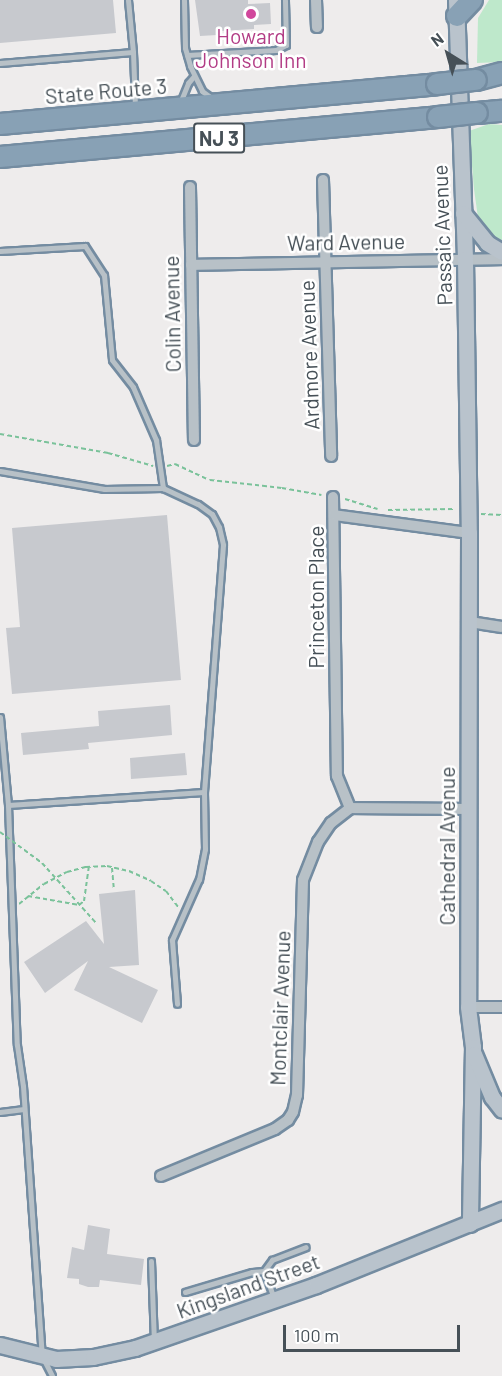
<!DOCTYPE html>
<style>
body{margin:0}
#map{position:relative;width:502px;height:1376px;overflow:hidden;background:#eeecec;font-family:Barlow,sans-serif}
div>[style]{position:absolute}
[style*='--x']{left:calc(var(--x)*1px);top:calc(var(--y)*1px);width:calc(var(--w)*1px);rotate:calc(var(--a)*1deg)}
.green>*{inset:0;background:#bee8cb}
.building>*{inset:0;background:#c7c9ce}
.path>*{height:2px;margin-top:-1px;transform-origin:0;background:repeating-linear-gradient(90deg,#7ac29a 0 4.5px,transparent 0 7.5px)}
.roads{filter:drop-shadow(2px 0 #748ca1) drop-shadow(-2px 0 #748ca1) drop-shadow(0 2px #748ca1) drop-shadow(0 -2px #748ca1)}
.lane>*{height:5px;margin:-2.5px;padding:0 2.5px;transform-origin:2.5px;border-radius:2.5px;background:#b8c1c7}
.street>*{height:10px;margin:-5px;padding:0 5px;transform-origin:5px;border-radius:5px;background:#b8c1c7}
.secondary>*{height:15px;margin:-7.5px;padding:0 7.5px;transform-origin:7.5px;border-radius:7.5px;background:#b9c3cc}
.highway>*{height:20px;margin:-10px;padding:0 10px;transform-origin:10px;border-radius:10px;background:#88a1b5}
.path-bridge>*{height:2px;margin-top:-1px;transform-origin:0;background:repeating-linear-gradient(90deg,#7ac29a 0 4.5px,transparent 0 7.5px)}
.bridges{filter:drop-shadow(2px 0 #748ca1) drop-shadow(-2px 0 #748ca1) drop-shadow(0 2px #748ca1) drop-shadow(0 -2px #748ca1)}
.highway-bridge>*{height:20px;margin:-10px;padding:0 10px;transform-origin:10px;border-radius:10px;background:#88a1b5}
.dots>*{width:16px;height:16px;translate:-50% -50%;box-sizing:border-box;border:3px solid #fff;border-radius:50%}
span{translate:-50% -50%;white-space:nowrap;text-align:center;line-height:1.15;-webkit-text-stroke:5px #fff;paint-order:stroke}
.shield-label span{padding:2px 4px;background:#fff;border:2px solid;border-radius:4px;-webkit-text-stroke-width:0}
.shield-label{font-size:20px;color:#465057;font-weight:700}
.hotel-label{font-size:21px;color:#b23c85}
.street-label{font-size:21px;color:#465057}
.north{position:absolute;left:418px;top:24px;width:60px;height:60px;-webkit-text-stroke:4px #fff;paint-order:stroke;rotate:323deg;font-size:16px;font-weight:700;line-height:24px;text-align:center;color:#465057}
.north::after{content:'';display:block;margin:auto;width:21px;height:27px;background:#465057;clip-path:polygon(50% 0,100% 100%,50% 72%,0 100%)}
.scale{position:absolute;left:283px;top:1325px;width:177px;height:27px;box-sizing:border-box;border:3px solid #465057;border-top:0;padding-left:8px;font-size:18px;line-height:21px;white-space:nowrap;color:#465057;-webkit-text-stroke:4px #fff;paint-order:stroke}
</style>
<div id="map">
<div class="green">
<div style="clip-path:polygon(489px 0,502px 0,502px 62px,477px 63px,478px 18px)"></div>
<div style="clip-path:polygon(489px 124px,502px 125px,502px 242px,479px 225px,474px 189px,469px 131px)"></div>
</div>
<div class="building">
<div style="clip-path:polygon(0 0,113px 0,116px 33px,0 43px)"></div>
<div style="clip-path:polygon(195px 0,248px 0,248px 4px,270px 3px,271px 24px,254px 25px,254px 29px,221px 31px,217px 32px,217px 35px,200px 36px)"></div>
<div style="clip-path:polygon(167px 515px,181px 680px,12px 694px,6px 628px,20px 627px,12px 528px)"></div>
<div style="clip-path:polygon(170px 705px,172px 735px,88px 743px,89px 749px,23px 755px,21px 733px,99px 726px,98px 711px)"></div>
<div style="clip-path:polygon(185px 753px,187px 775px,131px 779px,130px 758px)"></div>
<div style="clip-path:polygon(135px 890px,139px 965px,109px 967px,158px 990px,142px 1023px,74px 990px,88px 961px,45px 993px,24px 962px,86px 921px,104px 944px,99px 894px)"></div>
<div style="clip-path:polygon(88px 1225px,110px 1229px,107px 1254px,144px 1259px,141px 1285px,100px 1280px,99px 1287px,88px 1287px,79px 1284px,79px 1279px,67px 1278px,72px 1247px,84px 1250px)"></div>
</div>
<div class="path">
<div style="--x:0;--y:434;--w:110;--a:10"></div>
<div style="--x:108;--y:453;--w:47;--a:16.1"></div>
<div style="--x:167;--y:466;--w:8;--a:-14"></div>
<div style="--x:175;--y:464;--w:38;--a:25"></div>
<div style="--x:210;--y:480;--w:72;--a:6.3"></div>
<div style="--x:282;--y:488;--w:40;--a:10"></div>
<div style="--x:345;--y:499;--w:34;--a:17"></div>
<div style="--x:388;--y:510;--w:66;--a:-0.9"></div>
<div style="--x:481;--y:514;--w:21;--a:3"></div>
<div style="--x:112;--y:868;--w:21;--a:85"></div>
<div style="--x:28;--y:896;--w:52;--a:10"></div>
<div style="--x:79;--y:905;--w:6;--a:-39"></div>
<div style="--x:84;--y:901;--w:34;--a:-82"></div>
<div style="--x:19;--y:904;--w:32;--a:-39"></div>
<div style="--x:44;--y:884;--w:26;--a:-28"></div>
<div style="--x:67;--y:872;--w:20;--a:-15"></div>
<div style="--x:86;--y:867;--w:21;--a:-3"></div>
<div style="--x:107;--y:866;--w:23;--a:13"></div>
<div style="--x:129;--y:871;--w:24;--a:24"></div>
<div style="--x:151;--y:881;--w:18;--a:34"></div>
<div style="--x:166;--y:891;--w:20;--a:53"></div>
</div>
<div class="roads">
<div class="lane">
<div style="--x:184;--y:0;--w:48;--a:88.8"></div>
<div style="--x:185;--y:48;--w:19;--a:74"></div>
<div style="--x:190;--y:66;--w:28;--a:64"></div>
<div style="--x:202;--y:91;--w:14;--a:36"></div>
<div style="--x:133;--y:52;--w:55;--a:87.9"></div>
<div style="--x:187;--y:55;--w:89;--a:-3.2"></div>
<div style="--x:276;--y:50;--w:11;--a:-27"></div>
<div style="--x:286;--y:45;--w:45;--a:-91.3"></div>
<div style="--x:0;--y:63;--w:133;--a:-4.7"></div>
<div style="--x:133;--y:52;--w:52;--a:-95.5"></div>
<div style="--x:180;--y:103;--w:22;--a:-68"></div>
<div style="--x:188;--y:83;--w:9;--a:-49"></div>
<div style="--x:0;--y:251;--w:85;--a:-3.4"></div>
<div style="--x:85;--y:246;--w:35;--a:57"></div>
<div style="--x:104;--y:275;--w:85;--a:84.6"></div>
<div style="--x:112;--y:360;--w:34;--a:52"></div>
<div style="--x:133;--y:387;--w:58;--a:66.5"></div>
<div style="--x:156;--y:440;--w:49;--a:81.7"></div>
<div style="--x:0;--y:471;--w:106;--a:9.8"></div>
<div style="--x:104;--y:489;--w:59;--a:-1"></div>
<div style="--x:163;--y:488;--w:38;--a:25"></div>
<div style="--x:198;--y:504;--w:17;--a:36"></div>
<div style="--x:212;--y:514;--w:15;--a:62"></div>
<div style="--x:219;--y:527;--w:18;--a:77"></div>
<div style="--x:223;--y:545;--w:248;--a:94.4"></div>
<div style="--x:0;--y:717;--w:88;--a:84.8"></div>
<div style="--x:8;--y:805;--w:240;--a:87.9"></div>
<div style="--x:17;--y:1045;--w:41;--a:81.7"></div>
<div style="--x:23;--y:1086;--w:271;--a:86"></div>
<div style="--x:42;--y:1356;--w:22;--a:63"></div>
<div style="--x:8;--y:805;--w:196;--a:-3.8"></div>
<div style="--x:204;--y:792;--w:57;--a:89"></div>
<div style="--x:205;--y:849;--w:31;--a:101"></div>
<div style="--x:199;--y:879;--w:67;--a:113.9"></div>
<div style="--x:172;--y:940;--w:64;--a:85.5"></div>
<div style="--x:0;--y:1112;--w:24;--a:-7"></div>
<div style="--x:151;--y:1261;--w:80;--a:87.9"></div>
<div style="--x:264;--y:1271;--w:14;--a:-54"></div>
<div style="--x:272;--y:1260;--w:36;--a:-21"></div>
<div style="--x:185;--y:1292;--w:70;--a:-16.6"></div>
<div style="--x:252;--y:1272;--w:12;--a:-5"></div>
<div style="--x:264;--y:1271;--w:29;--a:70"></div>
</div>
<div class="street">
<div style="--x:316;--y:0;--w:27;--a:88"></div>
<div style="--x:323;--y:180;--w:276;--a:88.3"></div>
<div style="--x:190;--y:187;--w:253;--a:89.1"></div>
<div style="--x:191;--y:265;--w:311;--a:-1.1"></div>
<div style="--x:333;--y:497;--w:279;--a:89.2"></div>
<div style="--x:337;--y:776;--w:35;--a:68"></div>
<div style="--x:334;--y:515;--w:136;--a:7.6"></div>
<div style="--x:470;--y:622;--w:32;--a:9"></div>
<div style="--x:468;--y:1007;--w:34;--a:0"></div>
<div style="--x:161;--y:1176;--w:123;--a:-22.4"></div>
<div style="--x:275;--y:1129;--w:16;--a:-35"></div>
<div style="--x:288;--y:1120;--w:9;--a:-58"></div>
<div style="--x:293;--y:1112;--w:17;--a:-77"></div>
<div style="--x:297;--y:1095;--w:215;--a:-88.4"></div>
<div style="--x:303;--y:880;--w:41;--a:-68.5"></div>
<div style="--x:318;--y:842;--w:23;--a:-56"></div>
<div style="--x:331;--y:823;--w:24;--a:-38"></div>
<div style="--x:350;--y:808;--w:118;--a:0.5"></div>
</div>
<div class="secondary">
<div style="--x:456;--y:0;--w:259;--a:88"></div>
<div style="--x:465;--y:259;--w:274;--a:89.2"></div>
<div style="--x:469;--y:533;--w:474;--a:90.1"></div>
<div style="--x:468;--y:1007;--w:40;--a:82.9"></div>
<div style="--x:473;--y:1047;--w:177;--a:91"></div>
<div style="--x:463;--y:213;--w:38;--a:51"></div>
<div style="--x:487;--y:243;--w:17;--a:31"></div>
<div style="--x:474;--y:1054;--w:47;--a:67.3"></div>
<div style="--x:492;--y:1097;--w:16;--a:52"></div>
<div style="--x:0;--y:1345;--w:58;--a:14"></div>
<div style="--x:56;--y:1359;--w:37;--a:-3"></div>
<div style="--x:93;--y:1357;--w:43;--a:-12.1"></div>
<div style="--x:135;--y:1348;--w:192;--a:-19.2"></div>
<div style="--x:316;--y:1285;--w:201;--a:-22"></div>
</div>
<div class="highway">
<div style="--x:457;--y:16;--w:22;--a:-47"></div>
<div style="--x:476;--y:80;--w:27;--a:-15"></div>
<div style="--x:477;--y:113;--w:25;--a:-5"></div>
<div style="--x:0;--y:124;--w:439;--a:-5.2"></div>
<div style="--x:0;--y:157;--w:440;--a:-5.2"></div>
</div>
</div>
<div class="path-bridge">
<div style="--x:0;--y:832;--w:52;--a:36.4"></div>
<div style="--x:42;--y:863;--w:82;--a:48"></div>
</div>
<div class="bridges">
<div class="highway-bridge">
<div style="--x:437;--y:84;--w:39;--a:-6"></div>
<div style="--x:438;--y:117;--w:39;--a:-6"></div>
</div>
</div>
<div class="dots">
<div style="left:251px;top:14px;background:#d1479c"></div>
</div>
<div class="shield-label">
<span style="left:219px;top:138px">NJ 3</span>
</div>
<div class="hotel-label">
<span style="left:251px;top:48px">Howard<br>Johnson Inn</span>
</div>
<div class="street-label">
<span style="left:106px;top:91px;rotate:-5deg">State Route 3</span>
<span style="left:442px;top:235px;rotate:-92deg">Passaic Avenue</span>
<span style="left:346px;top:242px;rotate:-1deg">Ward Avenue</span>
<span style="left:172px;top:314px;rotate:-91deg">Colin Avenue</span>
<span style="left:309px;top:355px;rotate:-92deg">Ardmore Avenue</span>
<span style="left:316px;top:597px;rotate:-90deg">Princeton Place</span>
<span style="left:447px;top:846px;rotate:-90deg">Cathedral Avenue</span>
<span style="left:280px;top:1008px;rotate:-88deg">Montclair Avenue</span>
<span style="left:248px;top:1286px;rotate:-20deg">Kingsland Street</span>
</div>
<div class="north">N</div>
<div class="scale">100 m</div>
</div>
